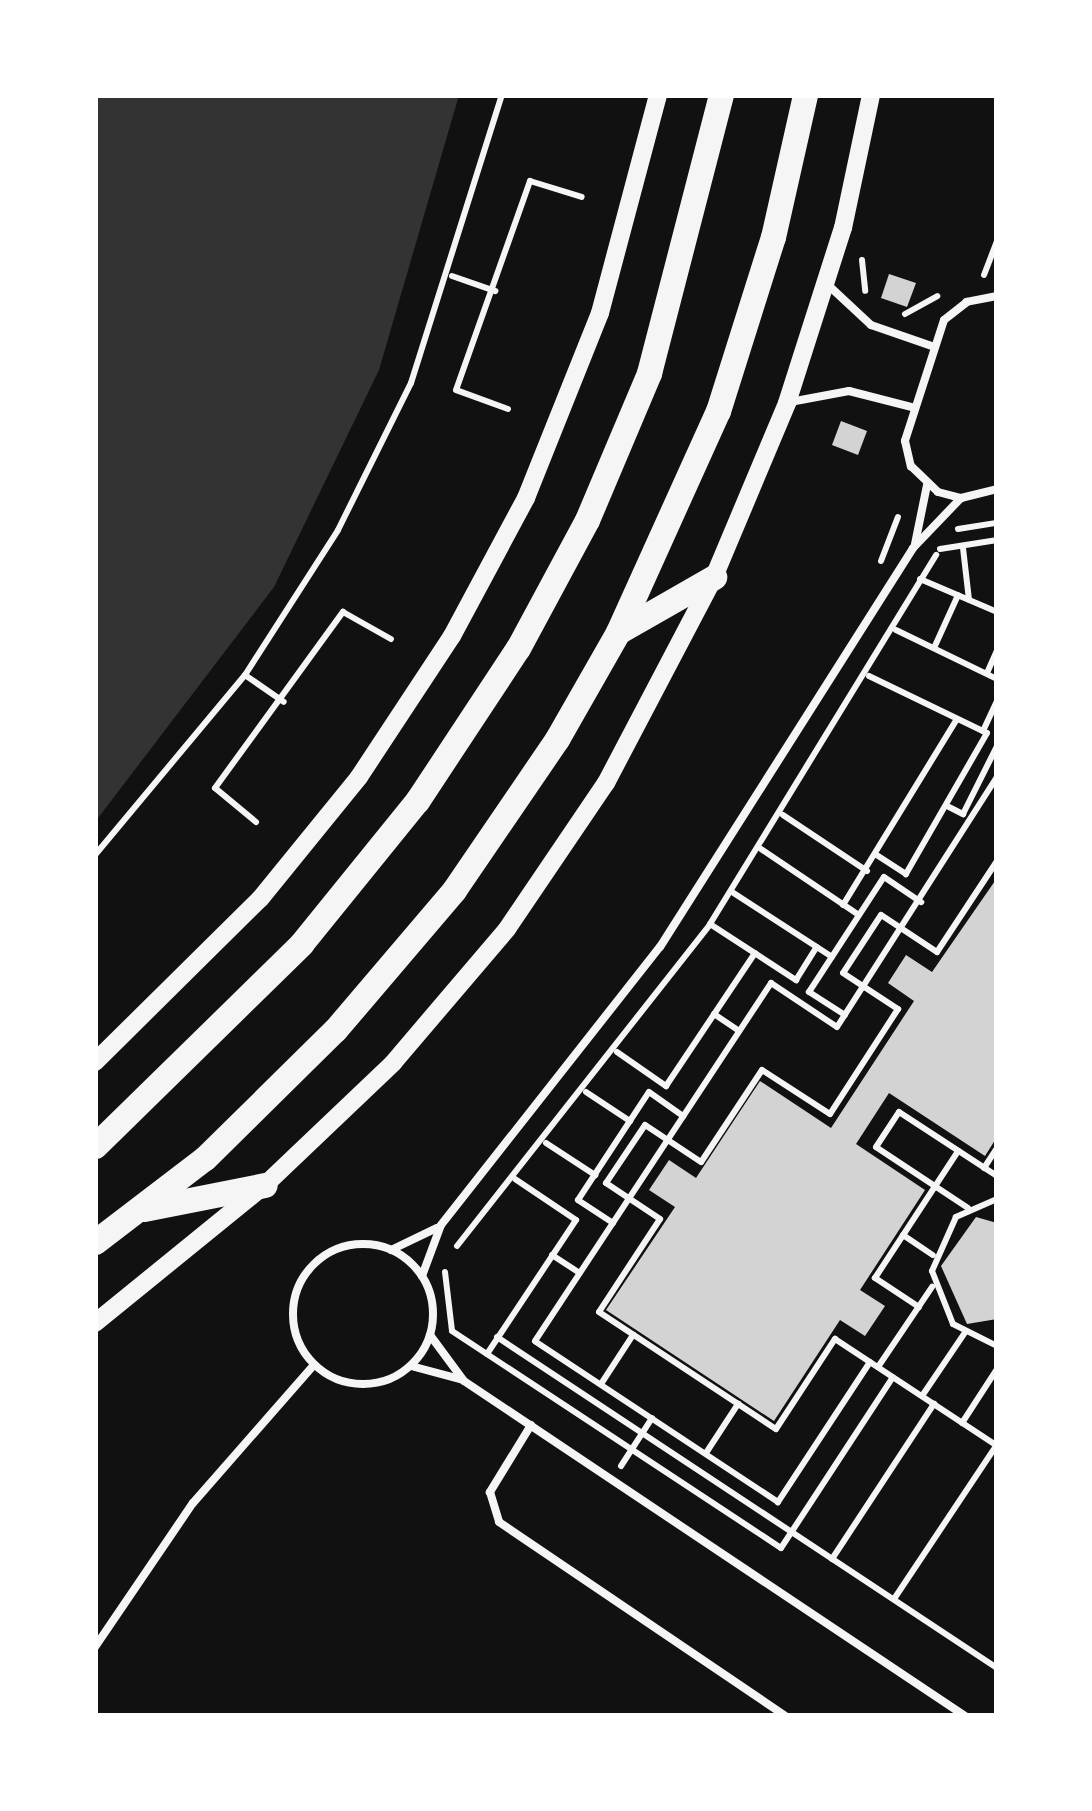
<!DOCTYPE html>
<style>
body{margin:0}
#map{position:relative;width:1092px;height:1811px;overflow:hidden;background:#111;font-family:"Asap Condensed",sans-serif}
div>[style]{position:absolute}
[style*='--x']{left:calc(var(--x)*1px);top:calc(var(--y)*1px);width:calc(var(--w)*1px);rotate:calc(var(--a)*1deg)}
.water>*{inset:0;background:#333}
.building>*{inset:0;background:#d3d3d3}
.path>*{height:6px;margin:-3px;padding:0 3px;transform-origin:3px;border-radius:3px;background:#f5f5f5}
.service>*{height:8px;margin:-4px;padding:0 4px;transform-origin:4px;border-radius:4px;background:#f5f5f5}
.service>.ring{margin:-4px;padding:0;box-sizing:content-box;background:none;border:8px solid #f5f5f5;border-radius:50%}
.tertiary>*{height:18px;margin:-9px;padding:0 9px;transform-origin:9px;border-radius:9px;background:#f5f5f5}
.trunk>*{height:25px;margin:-12.5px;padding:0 12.5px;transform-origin:12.5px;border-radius:12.5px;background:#f5f5f5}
span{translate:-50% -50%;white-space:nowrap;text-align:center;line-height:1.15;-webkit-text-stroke:8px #fff;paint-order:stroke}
.frame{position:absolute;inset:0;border:98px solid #fff;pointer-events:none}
</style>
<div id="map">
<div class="water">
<div style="clip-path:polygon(95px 95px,459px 95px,379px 370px,274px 587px,95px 822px)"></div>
</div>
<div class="building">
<div style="clip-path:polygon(889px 274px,916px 283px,907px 307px,881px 298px)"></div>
<div style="clip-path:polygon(841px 421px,867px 431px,858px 455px,832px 445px)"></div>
<div style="clip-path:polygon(997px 878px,997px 1137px,985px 1156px,889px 1093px,856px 1144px,925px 1190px,860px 1290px,885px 1306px,865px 1336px,840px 1320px,774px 1421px,606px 1310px,675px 1207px,649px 1190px,669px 1160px,696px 1178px,760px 1081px,831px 1128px,914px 1001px,888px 983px,906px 955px,932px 972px)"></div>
<div style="clip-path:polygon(976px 1217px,997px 1223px,997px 1319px,967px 1324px,941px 1266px)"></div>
</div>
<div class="path">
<div style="--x:862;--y:260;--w:31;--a:84"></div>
<div style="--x:984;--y:275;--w:36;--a:-69"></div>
<div style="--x:452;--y:276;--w:46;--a:19.2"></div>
<div style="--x:905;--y:314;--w:37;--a:-29"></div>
<div style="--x:508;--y:409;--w:55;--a:-159.9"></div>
<div style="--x:456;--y:390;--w:222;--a:-70.5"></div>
<div style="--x:530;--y:181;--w:54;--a:17.1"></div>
<div style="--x:958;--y:529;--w:39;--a:-9"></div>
<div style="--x:963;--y:548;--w:52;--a:83.4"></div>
<div style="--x:940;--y:549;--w:58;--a:-9"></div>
<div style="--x:997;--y:553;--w:17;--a:90"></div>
<div style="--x:881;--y:561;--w:47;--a:-68.9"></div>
<div style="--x:920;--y:579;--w:84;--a:23.2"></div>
<div style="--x:896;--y:630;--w:112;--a:25.9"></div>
<div style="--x:934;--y:648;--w:58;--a:-65.6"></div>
<div style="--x:987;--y:673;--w:24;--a:-66"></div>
<div style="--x:245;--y:675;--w:47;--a:34.7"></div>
<div style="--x:869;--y:676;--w:131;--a:25.8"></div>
<div style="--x:987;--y:733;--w:163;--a:119.9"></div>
<div style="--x:906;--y:874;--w:35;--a:-147"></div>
<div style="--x:983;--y:731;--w:33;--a:-65"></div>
<div style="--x:949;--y:807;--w:16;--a:27"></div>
<div style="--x:963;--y:814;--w:76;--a:-63.4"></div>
<div style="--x:783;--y:815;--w:101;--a:33.7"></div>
<div style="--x:256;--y:822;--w:53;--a:-140.3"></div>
<div style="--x:215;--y:788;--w:218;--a:-54"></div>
<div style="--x:343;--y:612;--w:55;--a:29.4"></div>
<div style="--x:761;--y:849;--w:118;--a:34"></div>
<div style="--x:95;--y:855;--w:234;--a:-50.2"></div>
<div style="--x:245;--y:675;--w:172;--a:-57.3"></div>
<div style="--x:338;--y:530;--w:164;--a:-63.6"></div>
<div style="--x:411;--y:383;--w:302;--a:-72.5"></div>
<div style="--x:997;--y:861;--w:109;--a:123.4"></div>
<div style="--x:937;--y:952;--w:67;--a:-146.5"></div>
<div style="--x:881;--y:915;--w:69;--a:123.2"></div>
<div style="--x:843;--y:973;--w:66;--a:33.2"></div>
<div style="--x:898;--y:1009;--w:125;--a:122.9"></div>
<div style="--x:830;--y:1114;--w:81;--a:-147.1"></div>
<div style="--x:762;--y:1070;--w:110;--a:123.5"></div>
<div style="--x:701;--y:1162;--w:67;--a:-146.5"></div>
<div style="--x:645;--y:1125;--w:70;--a:123.9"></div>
<div style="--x:606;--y:1183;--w:65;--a:33.7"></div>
<div style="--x:660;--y:1219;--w:111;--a:123.3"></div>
<div style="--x:599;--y:1312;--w:212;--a:33.5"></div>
<div style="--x:776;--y:1429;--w:108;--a:-56.8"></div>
<div style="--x:835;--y:1339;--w:194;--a:33.4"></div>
<div style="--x:732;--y:892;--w:119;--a:33"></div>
<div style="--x:843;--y:905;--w:218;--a:-58.5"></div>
<div style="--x:710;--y:924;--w:103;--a:33.1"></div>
<div style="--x:796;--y:980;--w:39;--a:-58"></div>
<div style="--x:714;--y:1014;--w:30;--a:34"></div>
<div style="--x:845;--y:1015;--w:43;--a:-147.4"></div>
<div style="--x:809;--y:992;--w:137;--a:-56.9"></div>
<div style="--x:884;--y:877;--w:45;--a:34"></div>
<div style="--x:617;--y:1052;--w:60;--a:34.8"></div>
<div style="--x:666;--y:1086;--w:160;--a:-56.2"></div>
<div style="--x:586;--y:1092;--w:53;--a:33.4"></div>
<div style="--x:546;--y:1143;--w:59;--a:33.1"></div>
<div style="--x:984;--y:1168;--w:24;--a:-57"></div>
<div style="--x:997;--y:1199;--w:45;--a:156.3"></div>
<div style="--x:956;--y:1217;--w:59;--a:114"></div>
<div style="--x:932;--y:1271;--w:57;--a:68.4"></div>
<div style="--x:953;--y:1324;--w:49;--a:26.6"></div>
<div style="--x:968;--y:1208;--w:110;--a:-146.5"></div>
<div style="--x:876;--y:1147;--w:42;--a:-56.7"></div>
<div style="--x:899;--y:1112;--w:117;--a:33.1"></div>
<div style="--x:613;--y:1223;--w:42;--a:-146.7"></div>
<div style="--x:578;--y:1200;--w:129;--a:-56.7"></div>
<div style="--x:649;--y:1092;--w:42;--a:35.2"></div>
<div style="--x:903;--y:1235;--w:36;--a:34"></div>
<div style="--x:457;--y:1246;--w:410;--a:-51.8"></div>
<div style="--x:710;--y:924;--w:433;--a:-58.5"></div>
<div style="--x:552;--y:1255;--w:33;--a:33"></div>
<div style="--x:445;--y:1272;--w:59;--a:83.2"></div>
<div style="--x:452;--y:1331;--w:394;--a:33.4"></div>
<div style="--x:781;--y:1548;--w:204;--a:-56.8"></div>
<div style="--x:919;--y:1307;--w:53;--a:-146.6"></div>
<div style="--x:875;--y:1278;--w:152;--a:-56.8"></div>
<div style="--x:497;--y:1337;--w:600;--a:33.5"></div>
<div style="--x:487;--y:1354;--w:161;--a:-56.4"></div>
<div style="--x:576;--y:1220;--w:73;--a:-146.1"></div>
<div style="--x:870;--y:1362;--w:168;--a:123.3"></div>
<div style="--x:778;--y:1502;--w:291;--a:-146.5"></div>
<div style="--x:535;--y:1341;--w:429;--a:-56.6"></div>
<div style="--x:771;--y:983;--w:79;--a:33.7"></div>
<div style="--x:837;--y:1027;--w:297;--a:-57.4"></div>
<div style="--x:878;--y:1367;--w:97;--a:-56"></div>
<div style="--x:601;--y:1384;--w:59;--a:-56.9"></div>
<div style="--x:922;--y:1396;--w:75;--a:-55.9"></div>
<div style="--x:962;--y:1423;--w:64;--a:-57.1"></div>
<div style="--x:706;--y:1453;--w:59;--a:-56.9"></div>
<div style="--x:621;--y:1466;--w:57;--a:-57.1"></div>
<div style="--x:832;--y:1559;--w:186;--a:-56.7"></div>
<div style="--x:894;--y:1599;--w:184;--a:-56.3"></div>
</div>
<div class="service">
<div style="--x:827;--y:284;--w:60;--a:43"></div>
<div style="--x:871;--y:325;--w:65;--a:19"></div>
<div style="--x:997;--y:296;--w:31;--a:169"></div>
<div style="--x:967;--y:302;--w:29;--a:142"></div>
<div style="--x:944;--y:320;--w:127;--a:107.9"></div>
<div style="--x:905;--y:441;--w:26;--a:77"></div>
<div style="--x:911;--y:466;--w:37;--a:44"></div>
<div style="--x:938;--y:492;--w:24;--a:15"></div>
<div style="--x:961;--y:498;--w:37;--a:-14"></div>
<div style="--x:790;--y:402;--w:60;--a:-10.6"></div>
<div style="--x:849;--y:391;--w:65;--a:14.3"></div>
<div style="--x:915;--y:544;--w:60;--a:-78.5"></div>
<div class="ring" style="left:293px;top:1244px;width:132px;height:132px"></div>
<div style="--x:391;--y:1250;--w:51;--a:-25.6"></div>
<div style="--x:422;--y:1276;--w:54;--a:-69.6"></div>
<div style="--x:441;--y:1225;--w:354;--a:-51.8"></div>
<div style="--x:660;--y:947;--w:472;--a:-57.6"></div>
<div style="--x:913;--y:548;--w:69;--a:-46.2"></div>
<div style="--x:430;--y:1335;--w:57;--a:53.5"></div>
<div style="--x:464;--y:1381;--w:603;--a:33.77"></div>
<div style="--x:411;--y:1366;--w:51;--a:14.9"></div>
<div style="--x:531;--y:1425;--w:79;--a:121.5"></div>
<div style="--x:490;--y:1492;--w:31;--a:73"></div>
<div style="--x:499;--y:1522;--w:346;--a:34.1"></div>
<div style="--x:95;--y:1647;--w:174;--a:-55.8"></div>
<div style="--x:193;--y:1503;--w:184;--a:-48.8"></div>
</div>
<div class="tertiary">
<div style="--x:95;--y:1062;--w:232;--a:-44.7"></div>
<div style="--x:260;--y:899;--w:157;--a:-50.9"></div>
<div style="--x:359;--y:777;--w:169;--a:-56.6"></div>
<div style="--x:452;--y:636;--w:157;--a:-61.8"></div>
<div style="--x:526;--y:498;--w:199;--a:-68.2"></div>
<div style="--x:600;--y:313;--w:226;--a:-75.1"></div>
<div style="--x:95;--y:1323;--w:219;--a:-39.1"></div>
<div style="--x:265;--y:1185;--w:177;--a:-43.6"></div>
<div style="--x:393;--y:1063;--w:176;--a:-49.6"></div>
<div style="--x:507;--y:929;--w:176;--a:-55.9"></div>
<div style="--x:606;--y:783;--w:233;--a:-62.3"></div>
<div style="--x:714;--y:577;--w:189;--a:-67.2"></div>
<div style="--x:787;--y:403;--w:184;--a:-72.3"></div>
<div style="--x:843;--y:228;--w:136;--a:-78.1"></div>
</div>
<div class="trunk">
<div style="--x:618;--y:632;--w:111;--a:-29.8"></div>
<div style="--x:95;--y:1146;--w:289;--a:-44.4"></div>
<div style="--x:301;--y:944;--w:184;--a:-51"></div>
<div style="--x:417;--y:801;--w:183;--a:-56.6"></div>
<div style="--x:518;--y:648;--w:145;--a:-61.7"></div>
<div style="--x:587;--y:520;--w:160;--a:-67.1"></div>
<div style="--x:649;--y:373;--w:287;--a:-75.5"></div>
<div style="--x:144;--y:1209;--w:123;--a:-11.2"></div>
<div style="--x:95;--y:1242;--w:138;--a:-37.4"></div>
<div style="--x:205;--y:1158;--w:182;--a:-44.6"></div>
<div style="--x:335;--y:1030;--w:184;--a:-49.6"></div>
<div style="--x:454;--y:890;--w:183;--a:-55.7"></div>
<div style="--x:557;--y:739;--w:123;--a:-60.3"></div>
<div style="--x:618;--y:632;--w:243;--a:-65.7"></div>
<div style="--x:718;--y:411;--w:182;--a:-72.5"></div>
<div style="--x:773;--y:237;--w:146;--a:-77.3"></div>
</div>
<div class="frame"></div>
</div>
